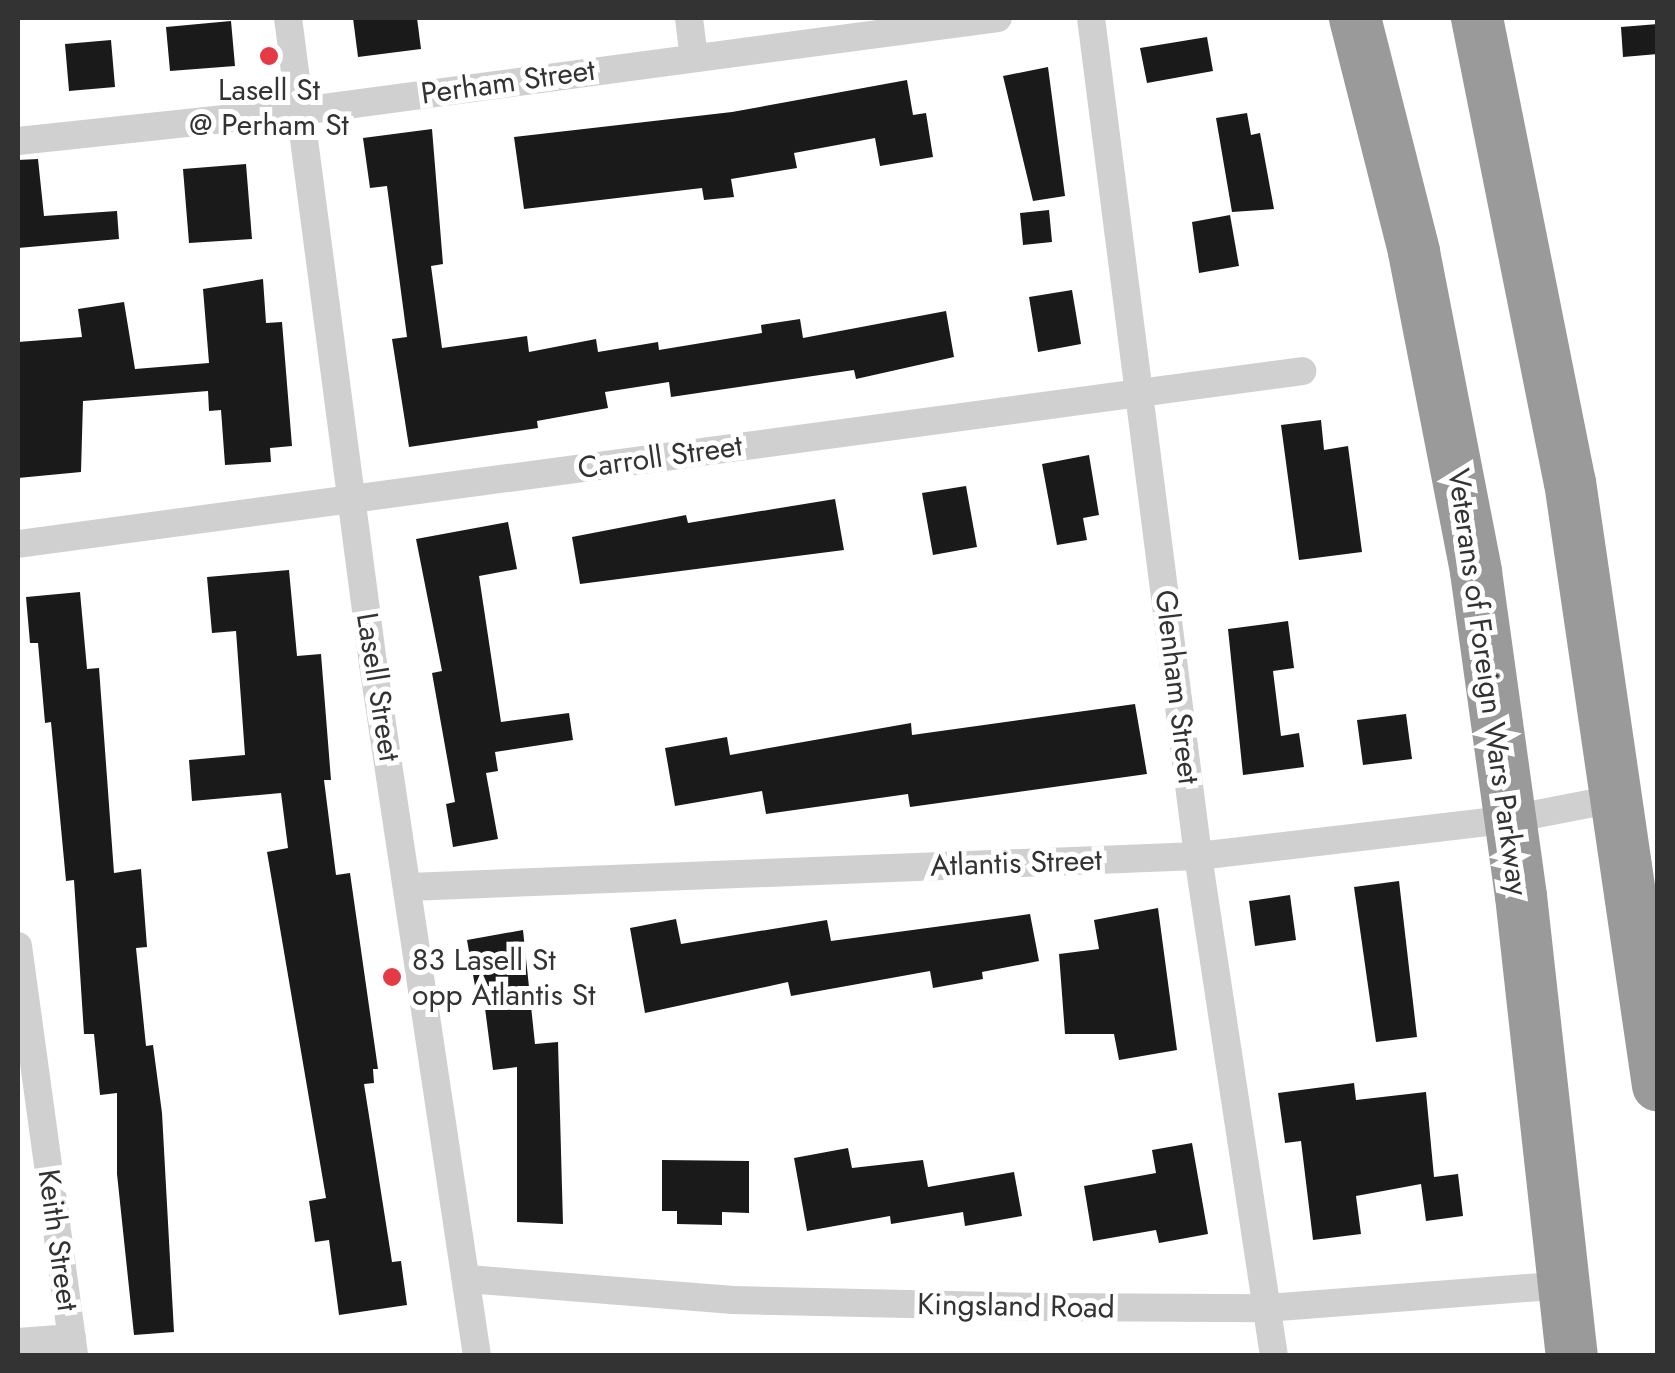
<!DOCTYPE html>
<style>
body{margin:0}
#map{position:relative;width:1675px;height:1373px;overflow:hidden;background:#fff;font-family:Jost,sans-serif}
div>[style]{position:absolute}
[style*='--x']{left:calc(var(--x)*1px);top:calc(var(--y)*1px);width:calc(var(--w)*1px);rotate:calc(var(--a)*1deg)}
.building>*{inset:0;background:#1a1a1a}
.street>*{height:28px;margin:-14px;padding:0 14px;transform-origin:14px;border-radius:14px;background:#d0d0d0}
.highway>*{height:52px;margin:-26px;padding:0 26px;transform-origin:26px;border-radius:26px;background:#9a9a9a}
.dots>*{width:28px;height:28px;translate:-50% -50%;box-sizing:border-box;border:5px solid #fff;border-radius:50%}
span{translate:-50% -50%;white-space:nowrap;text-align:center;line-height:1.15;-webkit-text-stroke:10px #fff;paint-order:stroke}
.street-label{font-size:30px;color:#333}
.poi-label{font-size:30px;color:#333}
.left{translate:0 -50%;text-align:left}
.frame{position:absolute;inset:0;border:20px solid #333;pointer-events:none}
</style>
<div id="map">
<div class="building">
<div style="clip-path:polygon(353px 18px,417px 18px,421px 49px,358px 57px)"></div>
<div style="clip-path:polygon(231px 21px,235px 66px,170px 71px,166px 27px)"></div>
<div style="clip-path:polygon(1658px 24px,1658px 54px,1623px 57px,1621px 27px)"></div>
<div style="clip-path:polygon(1207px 37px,1213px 71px,1147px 83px,1140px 48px)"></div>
<div style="clip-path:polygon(111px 40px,115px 87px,69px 91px,65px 44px)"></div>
<div style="clip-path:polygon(1048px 67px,1065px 196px,1033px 201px,1003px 76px)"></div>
<div style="clip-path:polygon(907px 80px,913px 115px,926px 113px,933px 157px,880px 166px,875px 138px,794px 153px,797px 168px,731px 179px,734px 197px,704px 200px,702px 188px,524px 209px,514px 137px,732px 112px)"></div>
<div style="clip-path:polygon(1247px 113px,1251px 135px,1260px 133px,1274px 209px,1232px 212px,1216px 118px)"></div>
<div style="clip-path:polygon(432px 129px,443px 264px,431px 266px,442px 348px,527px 336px,529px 352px,596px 339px,598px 352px,658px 342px,659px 350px,762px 333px,761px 325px,800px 319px,803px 338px,946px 311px,954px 357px,856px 379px,854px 370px,671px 397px,669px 382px,605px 392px,608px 408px,537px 421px,538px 428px,409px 447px,392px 339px,407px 337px,387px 186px,370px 188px,363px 138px)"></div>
<div style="clip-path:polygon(38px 159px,44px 216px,117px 211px,119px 239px,18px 248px,18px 160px)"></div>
<div style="clip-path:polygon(246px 164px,252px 239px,189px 243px,183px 169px)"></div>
<div style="clip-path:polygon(1049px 210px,1052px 242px,1023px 245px,1020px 213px)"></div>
<div style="clip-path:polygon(1230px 215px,1239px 266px,1199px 273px,1192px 222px)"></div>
<div style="clip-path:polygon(263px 279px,266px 323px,282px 322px,292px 446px,270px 448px,271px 462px,225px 465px,221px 410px,209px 411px,208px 391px,83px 401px,81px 472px,18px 478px,18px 342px,82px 337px,78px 309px,124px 302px,135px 369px,209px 363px,203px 289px)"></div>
<div style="clip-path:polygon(1072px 290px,1081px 344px,1038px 352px,1029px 297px)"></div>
<div style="clip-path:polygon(1321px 420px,1324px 450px,1348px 446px,1362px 552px,1299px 560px,1281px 425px)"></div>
<div style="clip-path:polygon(1089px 455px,1099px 515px,1083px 518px,1087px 540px,1057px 545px,1042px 464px)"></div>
<div style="clip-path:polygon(966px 486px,977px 547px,933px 555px,922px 493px)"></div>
<div style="clip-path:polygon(835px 499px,844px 550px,580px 584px,572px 537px,686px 515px,688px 523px)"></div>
<div style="clip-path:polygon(508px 522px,517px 569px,479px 576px,501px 722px,569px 713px,573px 740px,495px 752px,498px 771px,486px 773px,498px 839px,453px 847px,446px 804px,455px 802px,432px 673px,442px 671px,416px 539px)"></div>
<div style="clip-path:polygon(289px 570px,297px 656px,321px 654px,331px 780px,324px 780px,336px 875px,350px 873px,378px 1069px,373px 1069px,374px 1083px,364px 1084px,392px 1262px,401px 1261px,407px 1305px,339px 1315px,329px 1240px,315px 1242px,309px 1201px,326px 1198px,267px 852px,288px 848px,281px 793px,192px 801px,189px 760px,245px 755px,236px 631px,212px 633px,207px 577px)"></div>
<div style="clip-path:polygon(80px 592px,87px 669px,99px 668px,114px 873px,141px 869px,147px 947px,136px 948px,146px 1046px,153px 1045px,162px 1113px,174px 1332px,134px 1335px,117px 1174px,117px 1093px,100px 1095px,94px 1034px,84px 1034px,74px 880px,66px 881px,51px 722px,45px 723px,38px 643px,30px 643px,26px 597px)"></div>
<div style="clip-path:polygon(1288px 621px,1294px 668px,1273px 671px,1281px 736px,1299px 733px,1304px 767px,1243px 775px,1228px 629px)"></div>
<div style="clip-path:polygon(1135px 704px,1147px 774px,910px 807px,908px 794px,766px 814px,762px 791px,675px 806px,665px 748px,727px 737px,730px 755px,911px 723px,912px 735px)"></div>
<div style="clip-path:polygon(1406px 714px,1412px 759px,1363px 765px,1357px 720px)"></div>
<div style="clip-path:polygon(1399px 881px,1417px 1037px,1376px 1042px,1354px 887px)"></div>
<div style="clip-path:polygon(1290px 895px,1296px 940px,1255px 946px,1249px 901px)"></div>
<div style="clip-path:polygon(1158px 908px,1177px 1050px,1119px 1060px,1114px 1034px,1065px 1034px,1059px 954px,1099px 949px,1094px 920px)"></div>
<div style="clip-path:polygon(1030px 914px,1039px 961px,982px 972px,983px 979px,933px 988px,930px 971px,791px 996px,788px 982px,645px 1013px,630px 928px,676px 919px,681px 944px,827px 920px,831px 941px)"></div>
<div style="clip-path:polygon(523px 930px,535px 1044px,558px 1042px,563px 1224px,517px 1222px,517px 1067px,493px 1070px,482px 985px,475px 986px,467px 940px)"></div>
<div style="clip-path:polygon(1354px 1083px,1356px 1100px,1426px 1092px,1434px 1177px,1458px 1174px,1463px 1216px,1426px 1221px,1421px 1184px,1356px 1196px,1361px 1234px,1313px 1240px,1301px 1141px,1285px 1143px,1278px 1093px)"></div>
<div style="clip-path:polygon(1192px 1143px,1208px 1234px,1159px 1243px,1156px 1230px,1093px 1241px,1084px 1186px,1156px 1173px,1152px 1150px)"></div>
<div style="clip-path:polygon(848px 1148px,852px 1168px,923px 1160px,928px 1187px,1014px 1172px,1022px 1216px,965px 1226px,963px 1212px,891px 1224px,890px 1216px,807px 1231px,794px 1158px)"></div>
<div style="clip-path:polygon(662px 1160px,749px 1161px,749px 1213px,722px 1212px,722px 1225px,677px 1224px,677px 1211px,662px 1211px)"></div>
</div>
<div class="street">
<div style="--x:288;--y:18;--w:652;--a:82.5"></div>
<div style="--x:373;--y:664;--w:700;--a:81.45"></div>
<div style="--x:689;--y:18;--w:38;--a:83"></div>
<div style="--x:1091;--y:18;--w:845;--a:82.72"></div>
<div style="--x:1198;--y:856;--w:506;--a:81.36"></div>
<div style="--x:18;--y:141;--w:285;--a:-6.1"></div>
<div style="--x:301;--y:111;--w:703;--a:-7.6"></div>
<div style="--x:18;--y:544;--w:1296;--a:-7.67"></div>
<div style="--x:409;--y:887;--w:790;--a:-2.25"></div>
<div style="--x:1198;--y:856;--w:315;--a:-6.7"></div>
<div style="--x:1511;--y:819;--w:110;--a:-11"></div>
<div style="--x:18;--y:946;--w:414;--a:82.2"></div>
<div style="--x:467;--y:1279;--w:267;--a:4.5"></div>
<div style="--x:733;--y:1300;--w:311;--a:1.3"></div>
<div style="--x:1044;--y:1307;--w:223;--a:0.3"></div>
<div style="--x:1267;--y:1308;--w:298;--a:-4.4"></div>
<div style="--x:18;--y:1342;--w:54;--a:-4.2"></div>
</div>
<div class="highway">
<div style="--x:1355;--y:18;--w:241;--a:75.8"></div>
<div style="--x:1414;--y:252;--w:326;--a:79"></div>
<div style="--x:1476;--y:572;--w:327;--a:82.1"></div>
<div style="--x:1521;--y:896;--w:463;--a:83.7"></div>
<div style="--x:1477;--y:18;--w:473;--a:78.7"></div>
<div style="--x:1570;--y:482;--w:610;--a:81.71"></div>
</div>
<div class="dots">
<div style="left:269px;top:56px;background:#e63946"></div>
<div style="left:392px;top:977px;background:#e63946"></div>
</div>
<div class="street-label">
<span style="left:508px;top:82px;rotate:-8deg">Perham Street</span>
<span style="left:660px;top:457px;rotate:-8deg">Carroll Street</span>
<span style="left:1488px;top:682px;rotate:82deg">Veterans of Foreign Wars Parkway</span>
<span style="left:378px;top:687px;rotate:81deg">Lasell Street</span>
<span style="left:1177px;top:687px;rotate:83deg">Glenham Street</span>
<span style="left:1016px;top:863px;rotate:-2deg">Atlantis Street</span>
<span style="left:58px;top:1240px;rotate:82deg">Keith Street</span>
<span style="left:1016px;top:1306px;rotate:1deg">Kingsland Road</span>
</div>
<div class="poi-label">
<span style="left:269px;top:107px">Lasell St<br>@ Perham St</span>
<span class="left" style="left:412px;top:977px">83 Lasell St<br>opp Atlantis St</span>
</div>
<div class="frame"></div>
</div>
